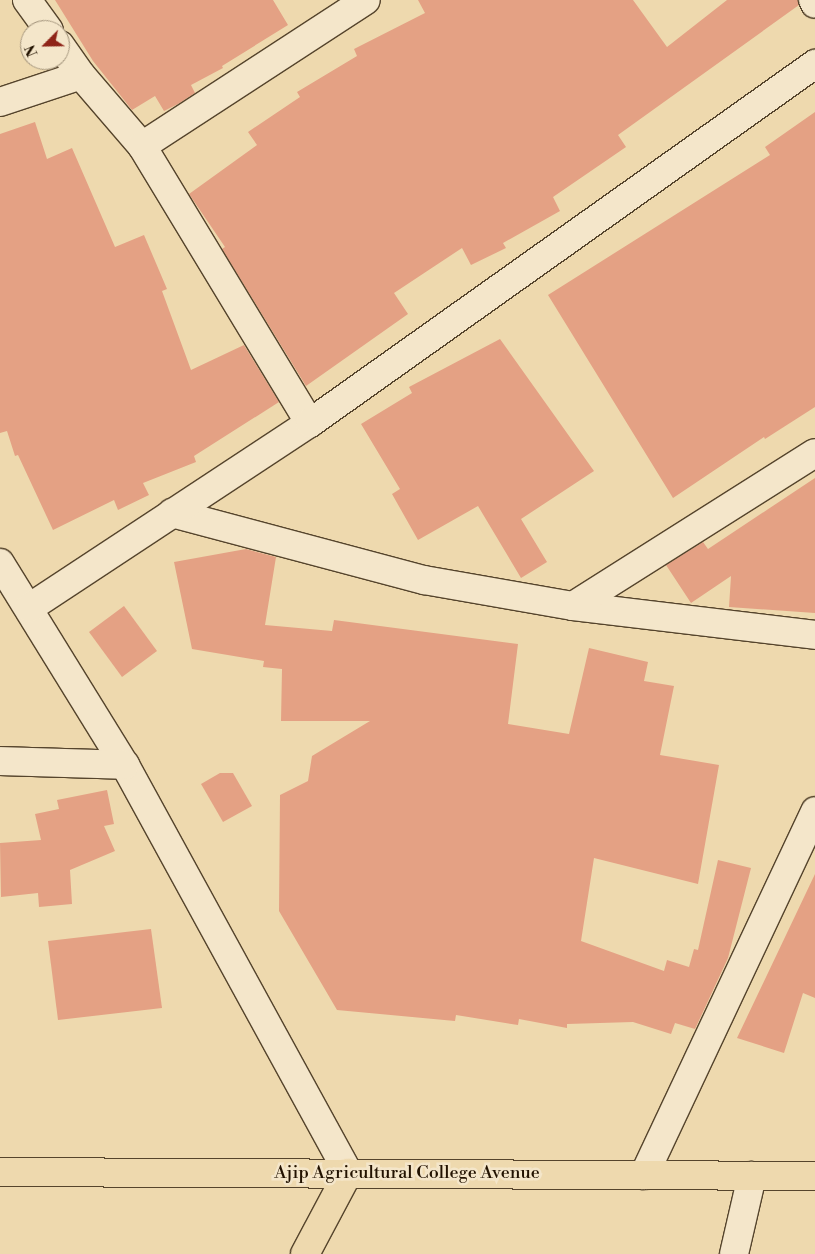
<!DOCTYPE html>
<style>
body{margin:0}
#map{position:relative;width:815px;height:1254px;overflow:hidden;background:#eed9ae;font-family:"Libre Bodoni",serif}
div>[style]{position:absolute}
[style*='--x']{left:calc(var(--x)*1px);top:calc(var(--y)*1px);width:calc(var(--w)*1px);rotate:calc(var(--a)*1deg)}
.building>*{inset:0;background:#e4a184}
.roads{filter:drop-shadow(1px 0 #55442c) drop-shadow(-1px 0 #55442c) drop-shadow(0 1px #55442c) drop-shadow(0 -1px #55442c)}
.minor>*{height:28px;margin:-14px;padding:0 14px;transform-origin:14px;border-radius:14px;background:#f4e6ca}
.major>*{height:28px;margin:-14px;padding:0 14px;transform-origin:14px;border-radius:14px;background:#eed9ae}
span{translate:-50% -50%;white-space:nowrap;text-align:center;line-height:1.15;-webkit-text-stroke:5px #f4e6ca;paint-order:stroke}
.street-label{font-size:18px;color:#221200}
.north{position:absolute;left:20px;top:20px;width:50px;height:50px;box-sizing:border-box;background:#f4e6ca;border:1px solid #a09179;border-radius:50%;rotate:247deg;font-size:14px;font-weight:700;line-height:20px;text-align:center;color:#221200}
.north::after{content:'';display:block;margin:auto;width:18px;height:22px;background:#8f2418;clip-path:polygon(50% 0,100% 100%,50% 72%,0 100%)}
</style>
<div id="map">
<div class="building">
<div style="clip-path:polygon(55px 0,273px 0,288px 25px,222px 66px,223px 68px,191px 85px,195px 93px,178px 104px,164px 111px,155px 96px,132px 110px,93px 61px)"></div>
<div style="clip-path:polygon(418px 0,633px 0,667px 47px,727px 0,798px 0,799px 5px,618px 135px,626px 147px,553px 197px,560px 211px,503px 243px,506px 248px,471px 265px,462px 248px,394px 293px,408px 314px,306px 386px,222px 249px,225px 247px,189px 194px,257px 145px,248px 132px,300px 97px,297px 92px,357px 56px,354px 49px,425px 13px)"></div>
<div style="clip-path:polygon(815px 112px,815px 407px,765px 439px,764px 437px,673px 498px,548px 295px,770px 155px,765px 147px)"></div>
<div style="clip-path:polygon(35px 122px,47px 159px,72px 148px,115px 247px,144px 235px,167px 289px,162px 291px,191px 370px,244px 345px,279px 402px,194px 456px,196px 462px,143px 483px,149px 495px,118px 510px,114px 500px,53px 530px,18px 455px,15px 456px,7px 431px,0 433px,0 134px)"></div>
<div style="clip-path:polygon(500px 339px,594px 471px,521px 519px,547px 562px,521px 578px,478px 506px,418px 540px,392px 494px,400px 489px,361px 424px,412px 393px,409px 387px)"></div>
<div style="clip-path:polygon(815px 478px,815px 613px,729px 607px,731px 576px,691px 603px,666px 565px,703px 542px,708px 549px)"></div>
<div style="clip-path:polygon(246px 549px,276px 557px,265px 625px,332px 631px,334px 620px,518px 644px,508px 724px,569px 734px,589px 648px,648px 662px,644px 681px,674px 686px,660px 755px,719px 765px,698px 884px,594px 858px,581px 941px,664px 971px,667px 960px,689px 967px,694px 949px,698px 950px,718px 860px,751px 868px,728px 958px,695px 1029px,675px 1023px,671px 1034px,633px 1022px,567px 1024px,567px 1028px,519px 1019px,518px 1025px,456px 1015px,455px 1021px,337px 1010px,279px 911px,280px 795px,308px 781px,312px 756px,370px 721px,281px 721px,282px 669px,263px 667px,264px 661px,192px 649px,174px 562px)"></div>
<div style="clip-path:polygon(124px 606px,157px 651px,122px 677px,89px 632px)"></div>
<div style="clip-path:polygon(220px 773px,233px 773px,252px 806px,223px 822px,201px 784px)"></div>
<div style="clip-path:polygon(107px 790px,114px 824px,104px 826px,115px 851px,70px 870px,72px 904px,39px 907px,38px 893px,1px 897px,0 843px,41px 840px,35px 814px,59px 809px,57px 800px)"></div>
<div style="clip-path:polygon(815px 874px,815px 998px,803px 993px,784px 1053px,737px 1038px)"></div>
<div style="clip-path:polygon(151px 929px,162px 1008px,58px 1020px,48px 941px)"></div>
</div>
<div class="roads">
<div class="minor">
<div style="--x:27;--y:0;--w:37;--a:54"></div>
<div style="--x:813;--y:0;--w:4;--a:63"></div>
<div style="--x:60;--y:45;--w:37;--a:55"></div>
<div style="--x:81;--y:75;--w:94;--a:49.3"></div>
<div style="--x:142;--y:146;--w:324;--a:58.8"></div>
<div style="--x:0;--y:102;--w:85;--a:-18.4"></div>
<div style="--x:142;--y:146;--w:267;--a:-33.1"></div>
<div style="--x:172;--y:513;--w:261;--a:14.9"></div>
<div style="--x:424;--y:580;--w:151;--a:9.9"></div>
<div style="--x:573;--y:606;--w:244;--a:6.8"></div>
<div style="--x:0;--y:563;--w:238;--a:58.3"></div>
<div style="--x:125;--y:765;--w:465;--a:61.3"></div>
<div style="--x:573;--y:606;--w:286;--a:-32.3"></div>
<div style="--x:29;--y:608;--w:336;--a:-33.4"></div>
<div style="--x:310;--y:423;--w:620;--a:-35.41"></div>
<div style="--x:0;--y:761;--w:125;--a:1.8"></div>
<div style="--x:644;--y:1175;--w:402;--a:-64.8"></div>
<div style="--x:734;--y:1254;--w:80;--a:-77"></div>
</div>
<div class="major">
<div style="--x:0;--y:1172;--w:815;--a:0.28"></div>
<div style="--x:305;--y:1254;--w:92;--a:-62"></div>
</div>
</div>
<div class="street-label">
<span style="left:407px;top:1173px">Ajip Agricultural College Avenue</span>
</div>
<div class="north">N</div>
</div>
